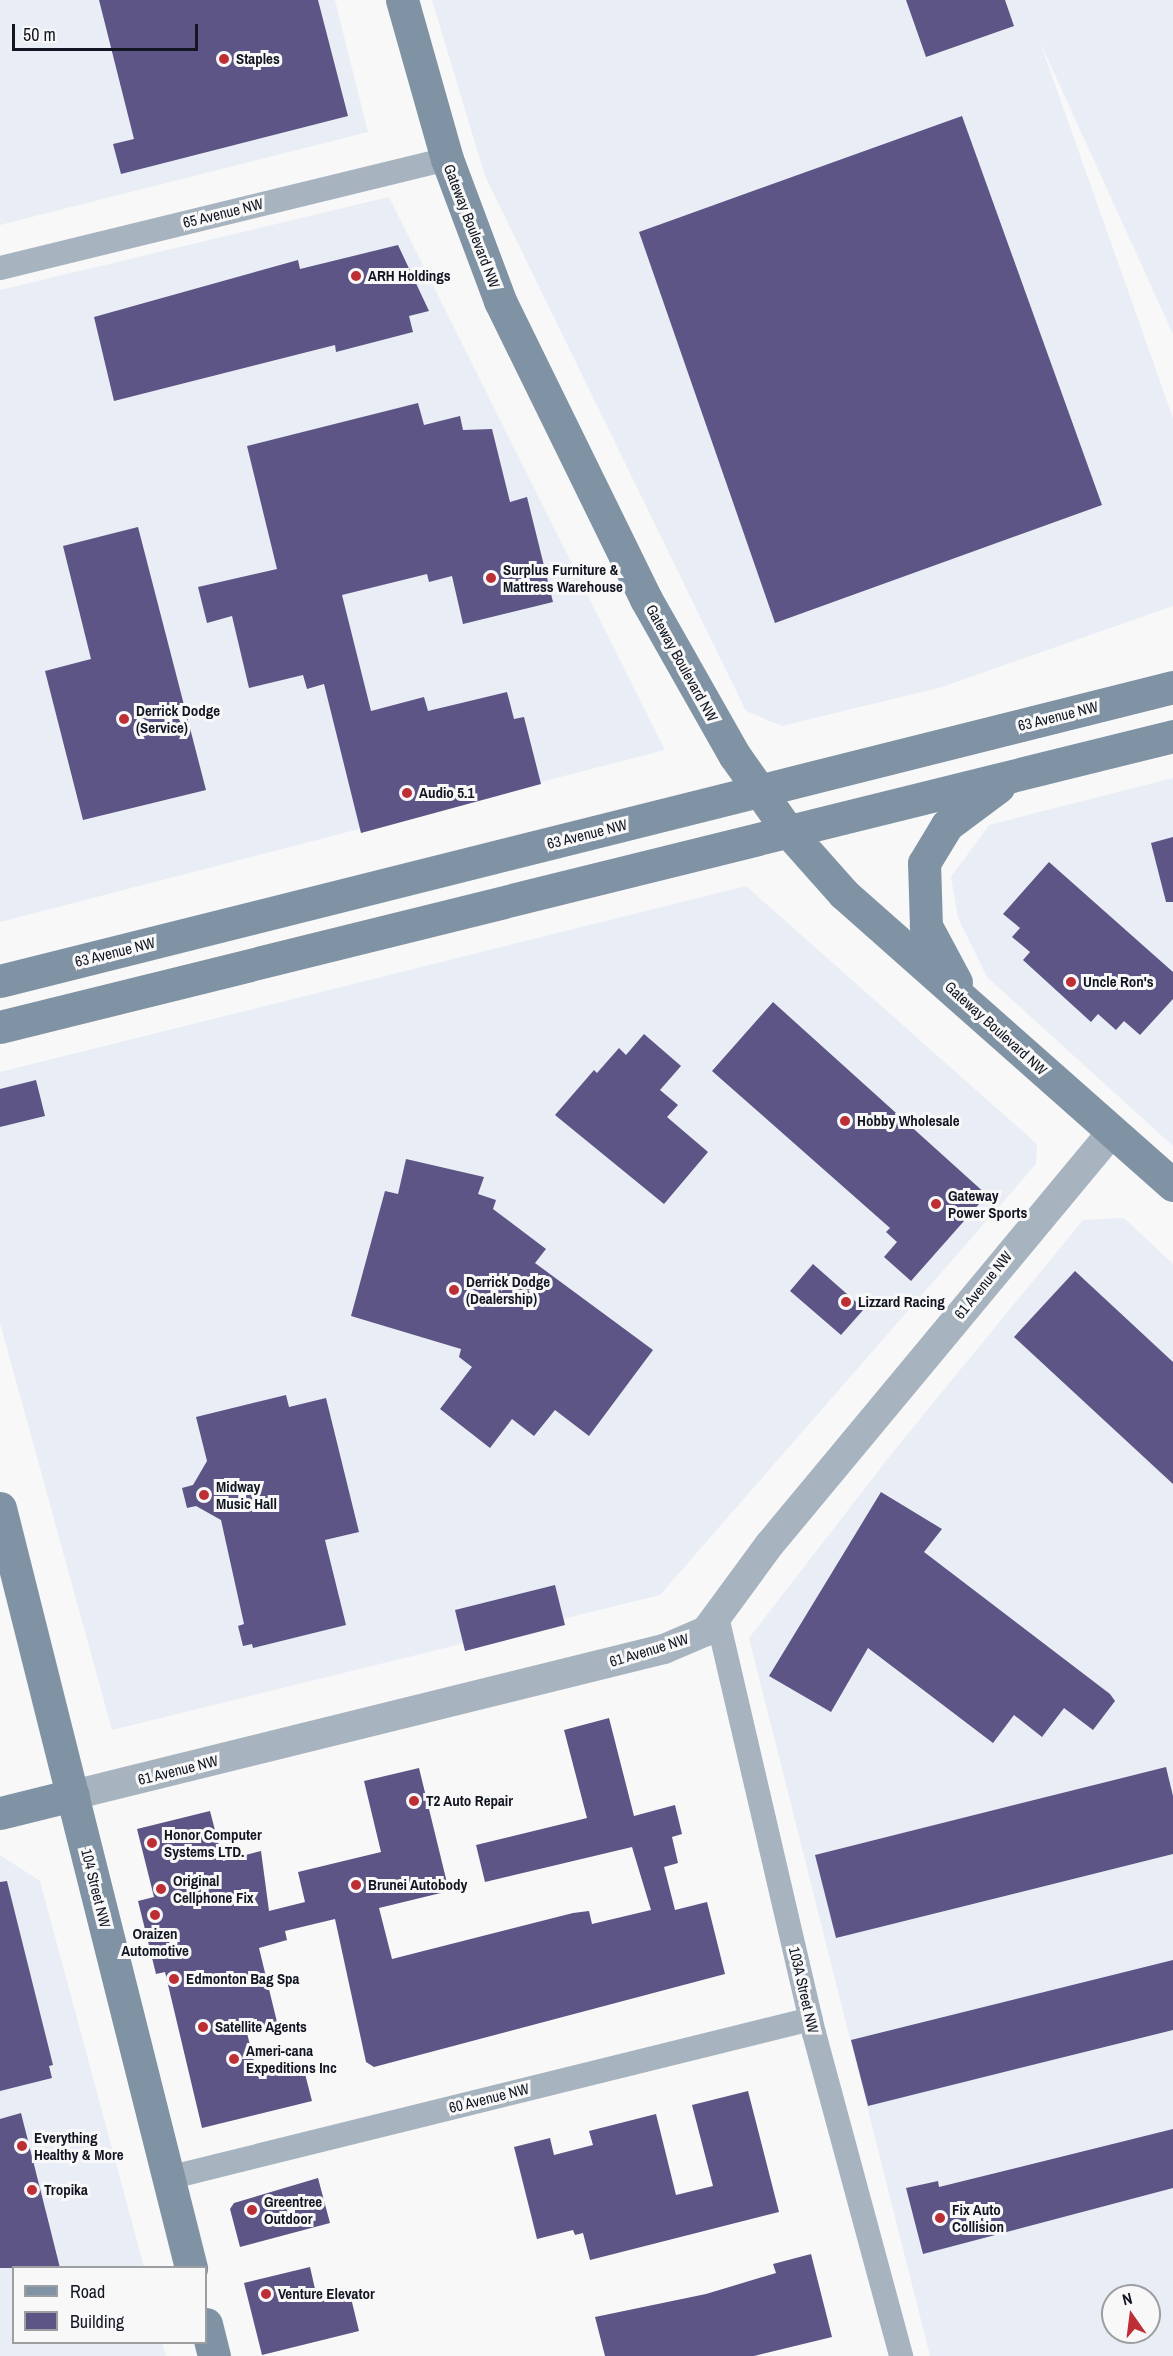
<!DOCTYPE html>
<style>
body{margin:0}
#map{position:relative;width:1173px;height:2356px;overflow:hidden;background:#f8f8f8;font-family:"Archivo Narrow",sans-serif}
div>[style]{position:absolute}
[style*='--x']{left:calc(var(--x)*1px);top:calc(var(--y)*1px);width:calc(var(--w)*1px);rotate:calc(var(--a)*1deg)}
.built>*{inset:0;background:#e9edf5}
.building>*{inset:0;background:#5d5585}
.minor>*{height:24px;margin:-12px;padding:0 12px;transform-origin:12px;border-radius:12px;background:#a7b4c0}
.tertiary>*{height:30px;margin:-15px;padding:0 15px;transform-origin:15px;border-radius:15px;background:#a7b4c0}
.secondary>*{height:33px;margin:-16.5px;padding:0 16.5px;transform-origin:16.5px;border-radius:16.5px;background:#8093a4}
.dots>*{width:16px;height:16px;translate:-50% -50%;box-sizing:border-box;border:3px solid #f8f8f8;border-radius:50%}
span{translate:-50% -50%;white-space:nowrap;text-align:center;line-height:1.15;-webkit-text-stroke:6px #f8f8f8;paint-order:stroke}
.poi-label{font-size:15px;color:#111622;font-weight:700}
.left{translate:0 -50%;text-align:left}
.street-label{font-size:15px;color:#111622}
.legend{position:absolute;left:12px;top:2266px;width:195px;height:78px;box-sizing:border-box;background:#f8f8f8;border:2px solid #9c9ea2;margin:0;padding:8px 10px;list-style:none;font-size:18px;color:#111622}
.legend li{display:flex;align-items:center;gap:12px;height:30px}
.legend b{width:30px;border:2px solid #9c9ea2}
.north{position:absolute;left:1101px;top:2284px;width:60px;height:60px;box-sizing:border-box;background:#f8f8f8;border:2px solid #9c9ea2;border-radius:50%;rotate:346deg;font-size:16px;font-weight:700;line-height:24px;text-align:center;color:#111622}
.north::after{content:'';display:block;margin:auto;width:21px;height:27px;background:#be2e35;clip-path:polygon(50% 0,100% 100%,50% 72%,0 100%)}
.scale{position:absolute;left:12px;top:24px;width:186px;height:27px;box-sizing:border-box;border:3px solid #111622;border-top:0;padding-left:8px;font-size:18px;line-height:21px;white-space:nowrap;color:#111622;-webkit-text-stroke:4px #f8f8f8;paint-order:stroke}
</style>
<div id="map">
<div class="built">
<div style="clip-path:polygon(0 0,335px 0,368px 132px,0 225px)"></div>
<div style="clip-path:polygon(432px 0,1173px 0,1173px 334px,1040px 42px,1173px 418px,1173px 606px,942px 687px,782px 726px,746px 711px,485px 176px)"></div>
<div style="clip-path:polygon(389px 197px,665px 750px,0 922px,0 290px)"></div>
<div style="clip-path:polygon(1173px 778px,1173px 1146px,987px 977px,958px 918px,951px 877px,989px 825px)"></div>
<div style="clip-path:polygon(746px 886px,1037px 1144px,1036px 1164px,660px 1595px,112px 1730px,0 1323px,0 1072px)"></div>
<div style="clip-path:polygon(evenodd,1124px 1218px,1173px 1264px,1173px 2356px,930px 2356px,749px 1638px,893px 1452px,1083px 1220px,1124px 1218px,1113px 2296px,1149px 2296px,1149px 2332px,1113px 2332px,1113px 2296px)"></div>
<div style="clip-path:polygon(0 1855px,40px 1881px,144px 2267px,14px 2268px,14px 2342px,162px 2343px,166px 2356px,0 2356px)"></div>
</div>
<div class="building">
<div style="clip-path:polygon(99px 0,318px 0,348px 116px,121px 174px,113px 144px,134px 139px)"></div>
<div style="clip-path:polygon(906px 0,1005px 0,1014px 26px,926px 57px)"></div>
<div style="clip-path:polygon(962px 116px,1102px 505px,775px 623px,639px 232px)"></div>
<div style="clip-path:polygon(398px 245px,429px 311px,409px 316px,413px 332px,336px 352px,335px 345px,114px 401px,94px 317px,298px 260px,300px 269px)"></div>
<div style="clip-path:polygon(418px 403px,424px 425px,460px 416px,463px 430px,492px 429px,510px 502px,527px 497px,553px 602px,463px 624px,452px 576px,429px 582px,427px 574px,342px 595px,371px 711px,424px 697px,428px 711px,507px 692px,514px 719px,524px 717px,541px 784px,361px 833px,324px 684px,307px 689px,303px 675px,249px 688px,232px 616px,207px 623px,198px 587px,277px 569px,247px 446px)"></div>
<div style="clip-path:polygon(138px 527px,206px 790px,83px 820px,45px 671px,91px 659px,63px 546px)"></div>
<div style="clip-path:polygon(1173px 837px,1173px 902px,1166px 902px,1151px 843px)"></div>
<div style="clip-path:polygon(1049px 862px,1173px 972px,1173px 999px,1140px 1035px,1124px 1021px,1116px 1030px,1098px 1014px,1091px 1022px,1023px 960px,1030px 952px,1012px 937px,1020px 928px,1003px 914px)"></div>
<div style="clip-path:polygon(773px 1002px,987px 1195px,911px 1281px,884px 1257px,897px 1242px,886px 1232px,890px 1228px,712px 1071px)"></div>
<div style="clip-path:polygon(644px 1034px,681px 1066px,660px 1090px,678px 1105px,667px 1117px,708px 1152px,664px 1204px,555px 1115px,594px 1070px,597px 1073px,619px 1048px,626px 1055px)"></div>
<div style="clip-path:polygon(36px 1080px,45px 1116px,0 1127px,0 1089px)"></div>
<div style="clip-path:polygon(406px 1159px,484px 1177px,478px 1194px,496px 1200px,493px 1209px,546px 1249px,535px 1263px,653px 1350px,589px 1436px,555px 1410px,534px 1436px,512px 1419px,490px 1448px,440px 1409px,472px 1367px,459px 1357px,461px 1349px,351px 1316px,385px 1191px,398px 1194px)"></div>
<div style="clip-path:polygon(813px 1264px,864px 1309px,841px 1335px,790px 1291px)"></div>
<div style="clip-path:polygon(1075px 1271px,1173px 1362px,1173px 1484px,1014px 1337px)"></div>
<div style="clip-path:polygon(286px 1395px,289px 1407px,326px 1398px,359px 1532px,325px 1540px,346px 1625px,253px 1648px,252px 1644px,243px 1646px,238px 1626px,244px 1624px,221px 1520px,196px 1506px,187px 1508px,182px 1488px,193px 1485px,207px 1461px,196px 1417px)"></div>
<div style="clip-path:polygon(881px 1492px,942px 1529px,924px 1552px,1110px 1694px,1115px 1701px,1093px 1730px,1064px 1708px,1042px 1737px,1014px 1715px,993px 1743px,868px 1648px,831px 1712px,769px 1676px)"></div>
<div style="clip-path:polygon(555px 1585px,565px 1625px,465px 1651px,455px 1610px)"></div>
<div style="clip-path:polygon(609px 1718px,634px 1816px,675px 1805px,682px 1834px,672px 1837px,678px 1863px,664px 1867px,675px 1910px,707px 1902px,725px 1974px,374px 2067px,366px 2062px,335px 1919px,285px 1931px,287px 1940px,259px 1948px,277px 2022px,246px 2029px,258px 2077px,303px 2066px,312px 2101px,202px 2128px,165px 1972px,156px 1974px,138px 1901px,154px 1897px,137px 1829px,210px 1811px,223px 1861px,261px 1851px,269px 1911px,305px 1902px,298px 1872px,381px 1852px,364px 1781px,419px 1768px,449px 1891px,379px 1908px,392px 1959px,573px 1913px,589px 1911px,592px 1924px,651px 1910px,632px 1847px,485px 1882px,476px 1845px,587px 1818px,564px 1730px)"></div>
<div style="clip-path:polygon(1166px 1767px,1173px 1796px,1173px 1854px,836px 1938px,815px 1855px)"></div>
<div style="clip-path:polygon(7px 1881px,53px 2065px,49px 2066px,52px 2078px,0 2091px,0 1882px)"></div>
<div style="clip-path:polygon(1173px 1960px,1173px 2030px,868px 2106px,851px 2040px)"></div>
<div style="clip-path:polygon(748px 2091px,779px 2212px,590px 2260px,583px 2233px,575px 2235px,573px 2230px,537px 2239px,514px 2147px,550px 2138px,554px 2155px,593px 2145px,589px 2131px,656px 2114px,676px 2195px,713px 2186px,692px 2105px)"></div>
<div style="clip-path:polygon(21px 2113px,50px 2228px,60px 2268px,0 2268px,0 2119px)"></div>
<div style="clip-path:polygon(1173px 2129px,1173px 2188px,923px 2254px,906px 2188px,938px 2181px,939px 2187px)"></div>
<div style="clip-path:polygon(318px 2178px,330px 2223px,240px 2247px,230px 2209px,234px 2203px)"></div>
<div style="clip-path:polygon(811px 2254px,832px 2337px,754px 2356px,605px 2356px,595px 2317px,706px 2294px,776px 2273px,773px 2264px)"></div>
<div style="clip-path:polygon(310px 2267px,318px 2302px,350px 2294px,359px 2331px,262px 2355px,244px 2283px)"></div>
</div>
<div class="minor">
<div style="--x:0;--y:268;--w:460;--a:-13.7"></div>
<div style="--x:718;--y:1621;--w:423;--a:76.9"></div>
<div style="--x:814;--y:2033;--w:335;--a:74.9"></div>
<div style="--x:168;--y:2178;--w:662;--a:-13.89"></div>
</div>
<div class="tertiary">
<div style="--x:73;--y:1795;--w:609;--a:-13.88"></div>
<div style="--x:664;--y:1649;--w:46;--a:-23.2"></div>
<div style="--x:706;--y:1631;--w:108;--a:-53.7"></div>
<div style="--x:770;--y:1544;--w:535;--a:-50.3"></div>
</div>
<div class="secondary">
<div style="--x:402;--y:0;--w:165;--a:74.2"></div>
<div style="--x:447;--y:159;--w:152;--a:69.5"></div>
<div style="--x:500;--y:301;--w:332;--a:63.9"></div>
<div style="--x:646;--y:599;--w:180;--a:60.5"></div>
<div style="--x:735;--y:756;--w:92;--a:54.8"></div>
<div style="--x:788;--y:831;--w:84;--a:48.4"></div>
<div style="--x:844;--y:894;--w:439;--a:41.5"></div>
<div style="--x:0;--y:981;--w:1209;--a:-14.07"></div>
<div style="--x:956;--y:982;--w:64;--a:-118.2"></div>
<div style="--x:926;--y:926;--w:63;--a:-91.8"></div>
<div style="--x:924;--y:863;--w:44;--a:-58.8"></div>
<div style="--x:947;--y:825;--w:64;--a:-36.7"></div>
<div style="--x:0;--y:1027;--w:1209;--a:-13.93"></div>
<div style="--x:0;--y:1508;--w:784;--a:75.89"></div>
<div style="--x:0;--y:1813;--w:75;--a:-13.9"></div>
<div style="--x:206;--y:2324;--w:33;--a:76"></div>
</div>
<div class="dots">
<div style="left:224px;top:59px;background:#be2e35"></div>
<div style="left:356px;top:276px;background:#be2e35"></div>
<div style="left:491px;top:578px;background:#be2e35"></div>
<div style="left:124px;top:719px;background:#be2e35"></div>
<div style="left:407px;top:793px;background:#be2e35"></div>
<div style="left:1071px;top:982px;background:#be2e35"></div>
<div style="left:845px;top:1121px;background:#be2e35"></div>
<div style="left:936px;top:1204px;background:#be2e35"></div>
<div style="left:454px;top:1290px;background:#be2e35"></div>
<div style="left:846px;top:1302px;background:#be2e35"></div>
<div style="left:204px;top:1495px;background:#be2e35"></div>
<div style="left:414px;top:1801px;background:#be2e35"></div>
<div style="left:152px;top:1843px;background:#be2e35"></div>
<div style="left:356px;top:1885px;background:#be2e35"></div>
<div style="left:161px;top:1889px;background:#be2e35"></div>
<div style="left:155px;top:1915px;background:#be2e35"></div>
<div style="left:174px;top:1979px;background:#be2e35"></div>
<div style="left:203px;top:2027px;background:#be2e35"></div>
<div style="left:234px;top:2059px;background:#be2e35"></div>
<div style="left:22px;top:2146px;background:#be2e35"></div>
<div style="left:32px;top:2190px;background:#be2e35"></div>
<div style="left:252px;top:2210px;background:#be2e35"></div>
<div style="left:940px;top:2218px;background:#be2e35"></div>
<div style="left:266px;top:2294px;background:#be2e35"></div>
</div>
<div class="poi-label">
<span class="left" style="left:236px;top:59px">Staples</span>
<span class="left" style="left:368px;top:276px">ARH Holdings</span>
<span class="left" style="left:503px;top:578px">Surplus Furniture &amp;<br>Mattress Warehouse</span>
<span class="left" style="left:136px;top:719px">Derrick Dodge<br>(Service)</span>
<span class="left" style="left:419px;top:793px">Audio 5.1</span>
<span class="left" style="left:1083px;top:982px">Uncle Ron's</span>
<span class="left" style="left:857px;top:1121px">Hobby Wholesale</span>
<span class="left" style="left:948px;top:1204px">Gateway<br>Power Sports</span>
<span class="left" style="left:466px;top:1290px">Derrick Dodge<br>(Dealership)</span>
<span class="left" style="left:858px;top:1302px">Lizzard Racing</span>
<span class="left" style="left:216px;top:1495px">Midway<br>Music Hall</span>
<span class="left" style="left:426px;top:1801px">T2 Auto Repair</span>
<span class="left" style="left:164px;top:1843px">Honor Computer<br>Systems LTD.</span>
<span class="left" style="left:173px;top:1889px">Original<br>Cellphone Fix</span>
<span class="left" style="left:368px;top:1885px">Brunei Autobody</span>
<span style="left:155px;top:1942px">Oraizen<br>Automotive</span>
<span class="left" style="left:186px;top:1979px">Edmonton Bag Spa</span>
<span class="left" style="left:215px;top:2027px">Satellite Agents</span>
<span class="left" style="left:246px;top:2059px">Ameri-cana<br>Expeditions Inc</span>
<span class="left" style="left:34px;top:2146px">Everything<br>Healthy &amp; More</span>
<span class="left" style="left:44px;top:2190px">Tropika</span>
<span class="left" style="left:264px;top:2210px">Greentree<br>Outdoor</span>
<span class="left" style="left:952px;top:2218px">Fix Auto<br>Collision</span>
<span class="left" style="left:278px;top:2294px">Venture Elevator</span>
</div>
<div class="street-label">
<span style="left:223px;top:213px;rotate:-14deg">65 Avenue NW</span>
<span style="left:472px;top:226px;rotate:69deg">Gateway Boulevard NW</span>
<span style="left:682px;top:663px;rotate:61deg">Gateway Boulevard NW</span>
<span style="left:1058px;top:716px;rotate:-14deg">63 Avenue NW</span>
<span style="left:587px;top:834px;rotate:-14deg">63 Avenue NW</span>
<span style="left:115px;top:952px;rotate:-14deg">63 Avenue NW</span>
<span style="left:996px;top:1028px;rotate:42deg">Gateway Boulevard NW</span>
<span style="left:983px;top:1285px;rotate:-51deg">61 Avenue NW</span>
<span style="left:649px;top:1650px;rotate:-17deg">61 Avenue NW</span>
<span style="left:178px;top:1770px;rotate:-14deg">61 Avenue NW</span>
<span style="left:96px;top:1888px;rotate:76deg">104 Street NW</span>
<span style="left:804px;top:1990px;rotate:77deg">103A Street NW</span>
<span style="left:489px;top:2098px;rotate:-14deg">60 Avenue NW</span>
</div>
<ul class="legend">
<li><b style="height:8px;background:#8093a4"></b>Road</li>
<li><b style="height:16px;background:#5d5585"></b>Building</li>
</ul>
<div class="north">N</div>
<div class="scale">50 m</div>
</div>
